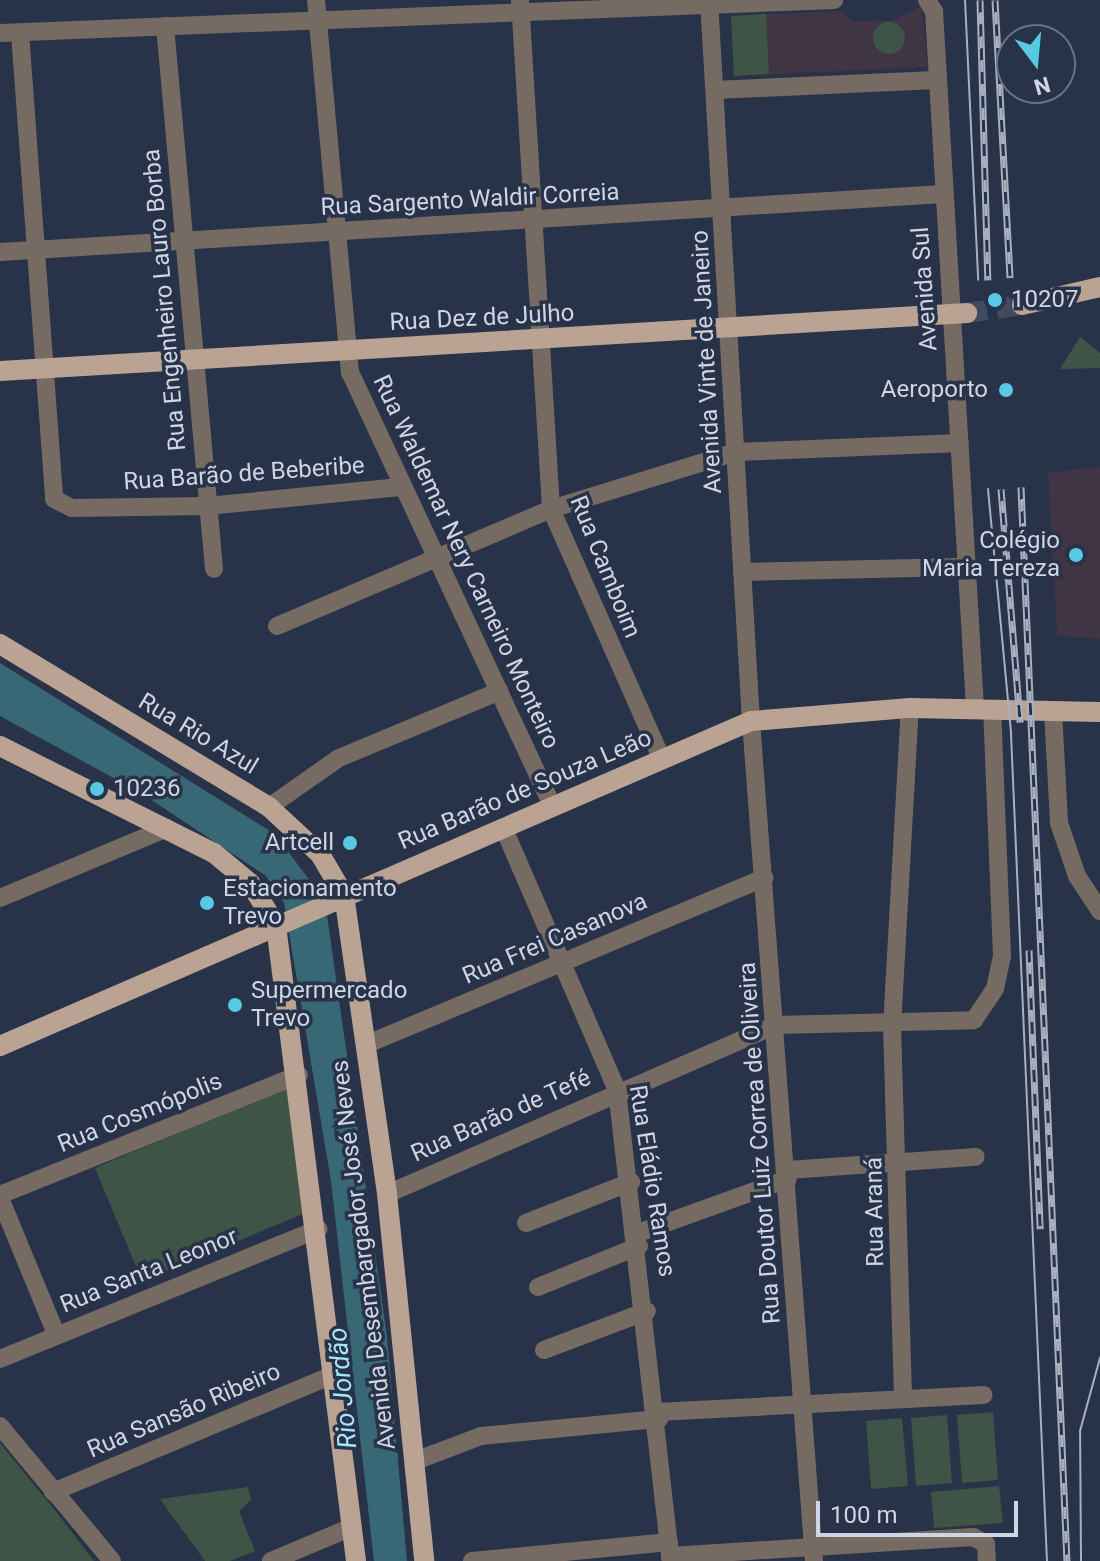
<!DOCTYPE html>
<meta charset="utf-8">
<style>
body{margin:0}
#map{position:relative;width:1100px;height:1561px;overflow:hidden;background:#283248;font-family:Roboto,sans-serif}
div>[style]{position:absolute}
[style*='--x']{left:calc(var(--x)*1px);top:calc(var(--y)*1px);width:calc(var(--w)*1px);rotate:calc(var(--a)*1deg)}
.education>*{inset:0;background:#3f3545}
.green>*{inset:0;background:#3d5446}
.round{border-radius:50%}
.water>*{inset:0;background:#386775}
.major-tunnel>*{height:20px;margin-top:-10px;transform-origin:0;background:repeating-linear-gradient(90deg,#414a5f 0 20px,transparent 0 30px)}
.minor>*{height:18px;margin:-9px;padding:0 9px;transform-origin:9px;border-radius:9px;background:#766b63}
.major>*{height:20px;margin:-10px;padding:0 10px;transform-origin:10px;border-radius:10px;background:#baa392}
.tram>*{height:2px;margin:-1px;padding:0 1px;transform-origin:1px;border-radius:1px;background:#a8b0bf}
.rail>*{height:7px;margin-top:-3.5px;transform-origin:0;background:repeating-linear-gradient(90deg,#283248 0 12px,#a8b0bf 0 24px);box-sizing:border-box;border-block:2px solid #a8b0bf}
.dots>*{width:22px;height:22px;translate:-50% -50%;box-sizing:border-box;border:4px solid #283248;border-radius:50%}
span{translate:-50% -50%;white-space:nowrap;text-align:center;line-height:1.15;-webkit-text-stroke:7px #283248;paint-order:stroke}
.street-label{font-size:24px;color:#ced5e3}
.poi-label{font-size:24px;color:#ced5e3}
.left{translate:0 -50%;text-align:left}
.right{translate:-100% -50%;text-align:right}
.water-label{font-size:26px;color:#a7e6f9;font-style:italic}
.north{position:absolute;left:996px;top:24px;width:80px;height:80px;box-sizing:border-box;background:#283248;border:2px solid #6a7386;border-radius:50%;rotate:164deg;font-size:22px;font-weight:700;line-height:32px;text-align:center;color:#ced5e3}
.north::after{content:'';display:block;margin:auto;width:28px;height:36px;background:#57c9e2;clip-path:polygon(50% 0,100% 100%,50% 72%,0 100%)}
.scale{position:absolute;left:816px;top:1501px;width:202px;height:36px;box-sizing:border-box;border:4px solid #ced5e3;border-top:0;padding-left:10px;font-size:24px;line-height:28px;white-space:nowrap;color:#ced5e3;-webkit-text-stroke:6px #283248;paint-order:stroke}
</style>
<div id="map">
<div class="education">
<div style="clip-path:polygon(922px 6px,928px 67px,734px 76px,731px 16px,841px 11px,853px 22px,894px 20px)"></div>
<div style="clip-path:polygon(1100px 467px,1100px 639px,1057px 636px,1048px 473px)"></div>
</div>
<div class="green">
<div style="clip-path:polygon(766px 14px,769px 74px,734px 76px,731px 16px)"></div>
<div class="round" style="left:873px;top:22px;width:32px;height:32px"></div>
<div style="clip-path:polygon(1080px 337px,1100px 353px,1100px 368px,1060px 369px)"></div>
<div style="clip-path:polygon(287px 1087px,305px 1213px,142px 1281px,95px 1168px)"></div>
<div style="clip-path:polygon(993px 1412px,998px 1480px,962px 1483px,957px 1415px)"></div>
<div style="clip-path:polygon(947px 1415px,952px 1483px,916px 1486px,911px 1418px)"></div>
<div style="clip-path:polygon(902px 1418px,908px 1486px,871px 1489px,866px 1421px)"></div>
<div style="clip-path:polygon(0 1443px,57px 1513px,94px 1561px,0 1561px)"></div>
<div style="clip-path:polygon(999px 1486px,1003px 1523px,934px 1528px,931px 1492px)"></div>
<div style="clip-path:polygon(248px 1487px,251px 1500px,239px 1511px,255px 1551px,230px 1561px,205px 1561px,160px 1499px)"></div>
</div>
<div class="water">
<div style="clip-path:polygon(0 663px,275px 834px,325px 901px,387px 1337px,407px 1561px,374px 1561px,331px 1181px,284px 903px,266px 876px,141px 793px,0 716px)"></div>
</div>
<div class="major-tunnel">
<div style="--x:967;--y:313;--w:56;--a:-8.3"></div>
</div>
<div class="minor">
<div style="--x:316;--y:0;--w:374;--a:84.8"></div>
<div style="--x:350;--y:372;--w:480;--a:65"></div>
<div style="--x:520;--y:0;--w:510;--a:86.51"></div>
<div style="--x:551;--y:509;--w:274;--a:66.1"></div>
<div style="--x:709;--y:0;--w:722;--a:86.67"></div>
<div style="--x:751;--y:721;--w:842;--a:85.71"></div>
<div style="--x:927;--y:0;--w:13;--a:58"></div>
<div style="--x:934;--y:11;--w:698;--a:86.63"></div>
<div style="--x:165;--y:26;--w:545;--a:84.84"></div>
<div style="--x:0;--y:33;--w:835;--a:-2.27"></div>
<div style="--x:20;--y:33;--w:467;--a:85.8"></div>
<div style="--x:54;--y:499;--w:20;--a:27"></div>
<div style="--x:72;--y:508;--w:135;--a:-0.8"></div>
<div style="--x:207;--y:506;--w:194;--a:-5.6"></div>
<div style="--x:715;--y:90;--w:221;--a:-2.6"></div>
<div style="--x:0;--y:252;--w:945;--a:-3.52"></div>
<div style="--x:742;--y:572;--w:228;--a:-1.3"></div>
<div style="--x:277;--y:626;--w:298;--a:-23.1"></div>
<div style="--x:551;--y:509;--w:194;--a:-17.1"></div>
<div style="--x:736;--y:452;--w:224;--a:-2.3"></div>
<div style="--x:1053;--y:711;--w:112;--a:86.9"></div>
<div style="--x:1059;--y:823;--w:56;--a:71.2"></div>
<div style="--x:1077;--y:876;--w:42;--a:56.7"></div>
<div style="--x:269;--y:807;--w:85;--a:-35"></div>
<div style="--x:339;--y:758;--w:174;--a:-22.6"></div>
<div style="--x:504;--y:829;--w:284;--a:66.6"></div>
<div style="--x:617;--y:1090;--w:474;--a:83.5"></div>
<div style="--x:0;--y:898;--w:181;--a:-22.7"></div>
<div style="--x:365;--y:1045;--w:433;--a:-22.7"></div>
<div style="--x:788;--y:1170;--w:188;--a:-4"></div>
<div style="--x:387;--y:1194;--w:424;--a:-23.5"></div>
<div style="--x:776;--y:1025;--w:198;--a:-1.4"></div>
<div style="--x:974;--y:1020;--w:37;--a:-56"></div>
<div style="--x:995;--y:989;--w:34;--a:-78"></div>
<div style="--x:1002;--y:956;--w:247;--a:-92.3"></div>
<div style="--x:0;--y:1195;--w:322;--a:-21.9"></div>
<div style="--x:0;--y:1198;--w:147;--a:67.6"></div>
<div style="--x:526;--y:1223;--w:113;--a:-21.3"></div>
<div style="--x:638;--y:1233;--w:159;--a:-19.8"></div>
<div style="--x:538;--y:1287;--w:109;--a:-22.1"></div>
<div style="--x:544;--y:1350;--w:110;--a:-20.7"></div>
<div style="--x:0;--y:1359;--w:344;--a:-22.2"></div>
<div style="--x:903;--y:1396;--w:369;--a:-91.7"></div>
<div style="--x:892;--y:1027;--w:320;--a:-86.8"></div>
<div style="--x:658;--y:1412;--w:326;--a:-3"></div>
<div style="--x:0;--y:1426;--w:175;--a:50.3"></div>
<div style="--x:415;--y:1461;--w:71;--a:-20.7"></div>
<div style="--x:481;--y:1436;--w:179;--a:-5.5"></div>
<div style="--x:53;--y:1492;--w:303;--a:-22.7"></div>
<div style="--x:670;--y:1556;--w:304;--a:-3.6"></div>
<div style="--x:973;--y:1537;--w:15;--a:28"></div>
<div style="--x:986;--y:1544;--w:17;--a:87"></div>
<div style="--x:271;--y:1561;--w:88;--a:-22.8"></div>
<div style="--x:472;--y:1561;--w:198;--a:-5.5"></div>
</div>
<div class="major">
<div style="--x:1022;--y:305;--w:80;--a:-13"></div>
<div style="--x:0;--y:371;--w:969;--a:-3.43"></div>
<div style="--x:0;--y:644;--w:315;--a:31.2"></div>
<div style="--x:269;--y:807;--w:69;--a:42.7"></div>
<div style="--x:320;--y:854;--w:48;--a:59.7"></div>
<div style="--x:344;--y:895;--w:302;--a:81.8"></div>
<div style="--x:387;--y:1194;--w:369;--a:84.2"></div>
<div style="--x:0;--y:746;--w:239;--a:26.6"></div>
<div style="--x:214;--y:853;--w:47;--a:39.8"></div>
<div style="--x:250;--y:883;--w:49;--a:58.2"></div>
<div style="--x:276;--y:925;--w:641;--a:82.83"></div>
<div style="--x:0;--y:1046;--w:818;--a:-23.4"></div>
<div style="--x:751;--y:721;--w:160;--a:-4.7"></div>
<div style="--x:910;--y:708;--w:190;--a:1.2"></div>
</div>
<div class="tram">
<div style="--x:965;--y:0;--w:280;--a:87.3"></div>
<div style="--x:988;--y:489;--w:246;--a:84.6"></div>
<div style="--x:1011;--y:734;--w:828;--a:87.51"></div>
<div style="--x:1081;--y:1561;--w:130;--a:-90.4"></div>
<div style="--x:1080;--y:1431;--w:76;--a:-74.7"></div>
</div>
<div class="rail">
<div style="--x:980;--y:0;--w:280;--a:88.4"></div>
<div style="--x:995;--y:0;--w:278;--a:86.9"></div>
<div style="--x:1021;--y:487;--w:1075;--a:87.55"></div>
<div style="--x:1001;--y:489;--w:234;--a:85.3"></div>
<div style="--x:1029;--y:950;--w:279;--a:87.7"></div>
</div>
<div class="dots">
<div style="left:995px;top:300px;background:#57c9e2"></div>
<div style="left:1006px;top:390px;background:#57c9e2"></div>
<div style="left:1076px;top:555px;background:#57c9e2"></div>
<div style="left:97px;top:789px;background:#57c9e2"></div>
<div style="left:350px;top:843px;background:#57c9e2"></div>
<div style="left:207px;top:903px;background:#57c9e2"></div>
<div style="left:235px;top:1005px;background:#57c9e2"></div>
</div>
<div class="street-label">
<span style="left:470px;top:200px;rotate:-3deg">Rua Sargento Waldir Correia</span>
<span style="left:925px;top:289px;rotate:-94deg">Avenida Sul</span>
<span style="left:165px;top:300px;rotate:-95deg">Rua Engenheiro Lauro Borba</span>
<span style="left:482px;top:318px;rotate:-3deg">Rua Dez de Julho</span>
<span style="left:707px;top:362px;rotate:-93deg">Avenida Vinte de Janeiro</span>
<span style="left:244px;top:474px;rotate:-4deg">Rua Barão de Beberibe</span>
<span style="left:466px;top:562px;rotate:65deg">Rua Waldemar Nery Carneiro Monteiro</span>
<span style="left:605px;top:567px;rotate:68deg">Rua Camboim</span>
<span style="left:198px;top:734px;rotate:31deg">Rua Rio Azul</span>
<span style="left:525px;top:790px;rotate:-23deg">Rua Barão de Souza Leão</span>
<span style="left:555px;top:939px;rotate:-23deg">Rua Frei Casanova</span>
<span style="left:140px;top:1113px;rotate:-22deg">Rua Cosmópolis</span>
<span style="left:501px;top:1116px;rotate:-24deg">Rua Barão de Tefé</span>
<span style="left:760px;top:1143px;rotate:-94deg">Rua Doutor Luiz Correa de Oliveira</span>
<span style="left:652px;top:1181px;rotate:81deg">Rua Eládio Ramos</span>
<span style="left:875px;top:1212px;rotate:-91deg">Rua Araná</span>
<span style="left:364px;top:1255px;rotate:-97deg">Avenida Desembargador José Neves</span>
<span style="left:149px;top:1271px;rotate:-22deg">Rua Santa Leonor</span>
<span style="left:184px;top:1411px;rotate:-23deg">Rua Sansão Ribeiro</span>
</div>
<div class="poi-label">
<span class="left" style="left:1011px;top:300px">10207</span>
<span class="right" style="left:988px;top:390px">Aeroporto</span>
<span class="right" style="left:1060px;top:555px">Colégio<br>Maria Tereza</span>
<span class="left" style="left:113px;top:789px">10236</span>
<span class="right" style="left:334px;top:843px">Artcell</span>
<span class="left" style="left:223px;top:903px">Estacionamento<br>Trevo</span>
<span class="left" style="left:251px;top:1005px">Supermercado<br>Trevo</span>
</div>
<div class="water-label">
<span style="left:343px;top:1388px;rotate:-95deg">Rio Jordão</span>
</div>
<div class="north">N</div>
<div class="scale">100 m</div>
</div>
